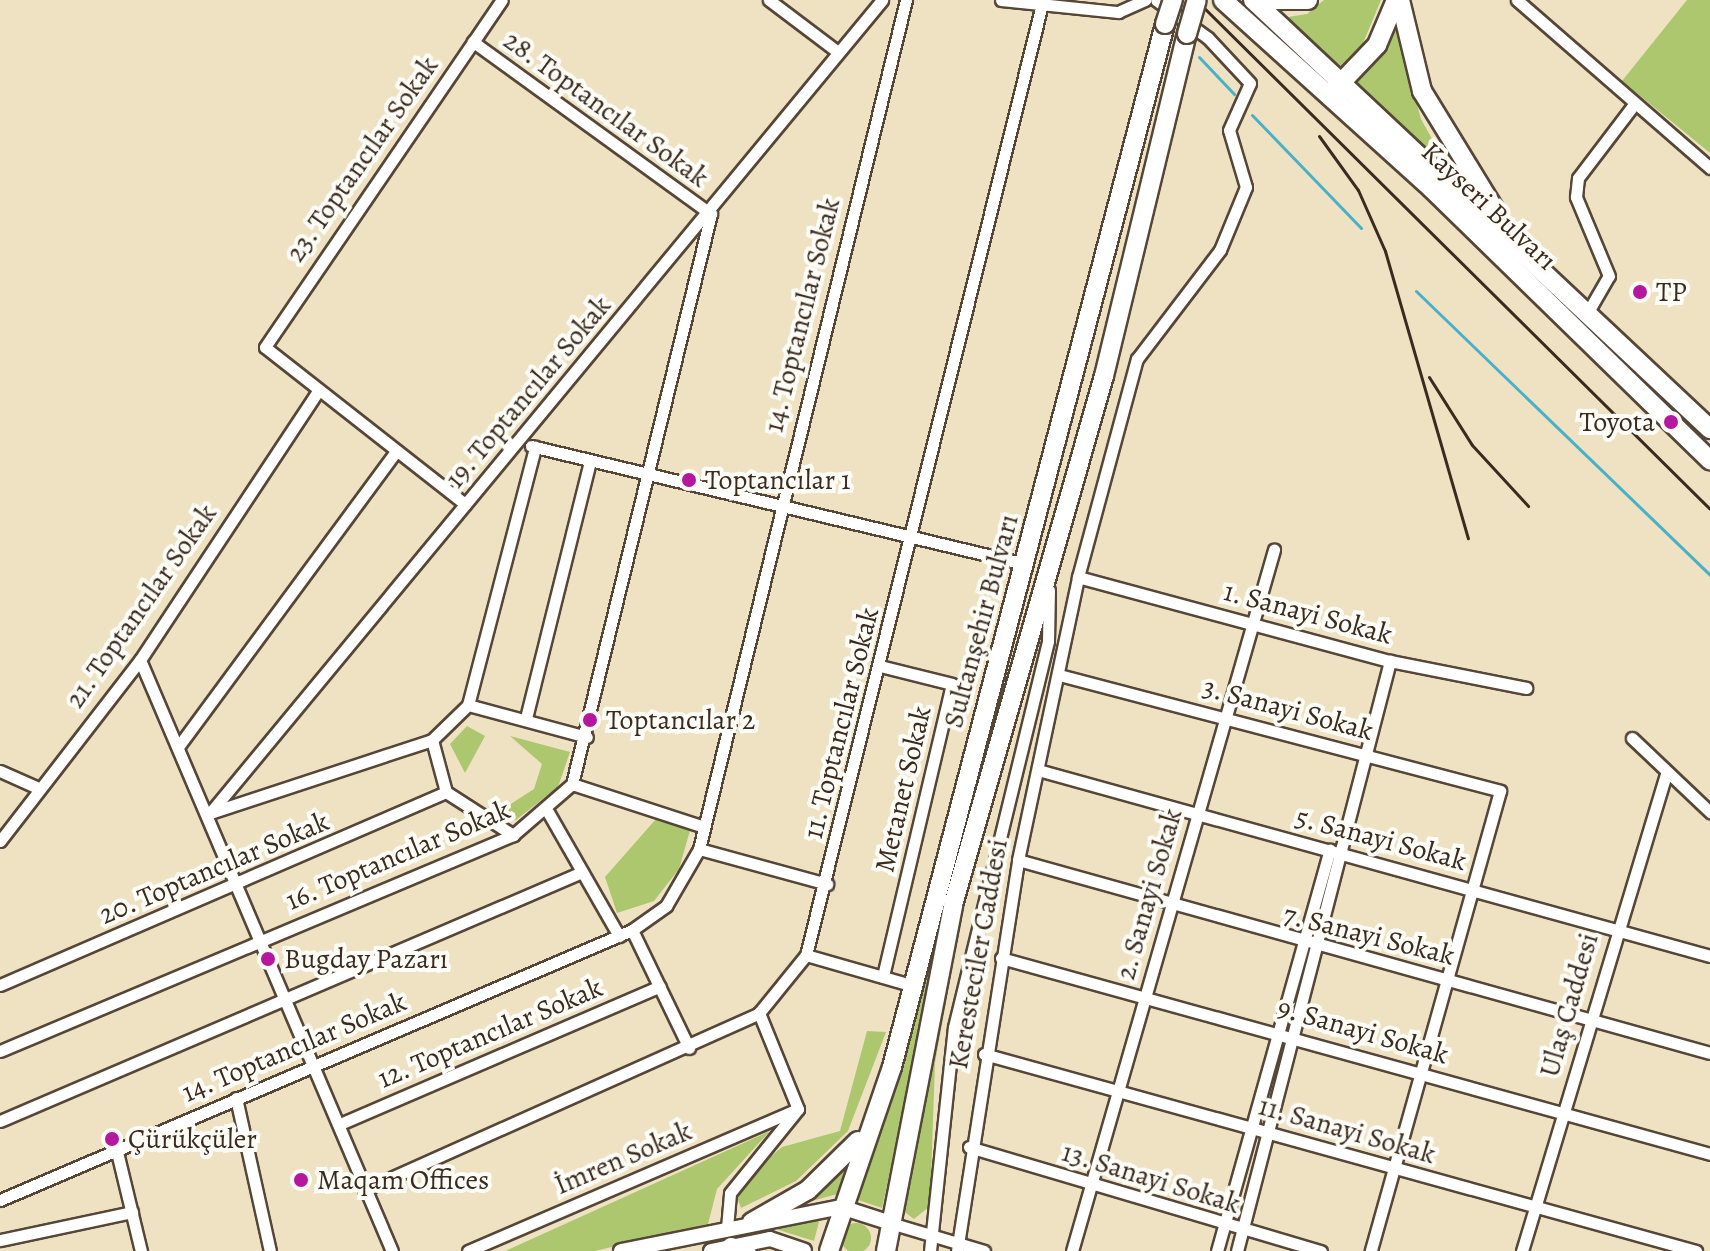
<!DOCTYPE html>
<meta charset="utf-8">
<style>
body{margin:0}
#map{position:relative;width:1710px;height:1251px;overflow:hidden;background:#eee2c3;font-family:Alegreya,serif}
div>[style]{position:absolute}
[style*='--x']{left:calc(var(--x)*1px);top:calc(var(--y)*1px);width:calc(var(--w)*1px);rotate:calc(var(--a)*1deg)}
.green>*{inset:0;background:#acc76d}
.round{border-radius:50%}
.stream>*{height:3px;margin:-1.5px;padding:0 1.5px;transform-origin:1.5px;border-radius:1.5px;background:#49b1c7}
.roads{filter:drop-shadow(2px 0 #564637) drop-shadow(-2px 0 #564637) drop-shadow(0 2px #564637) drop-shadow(0 -2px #564637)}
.minor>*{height:11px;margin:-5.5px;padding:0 5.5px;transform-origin:5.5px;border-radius:5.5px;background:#fff}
.tertiary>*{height:14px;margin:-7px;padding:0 7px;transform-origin:7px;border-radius:7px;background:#fff}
.trunk>*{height:18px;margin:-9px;padding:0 9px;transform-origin:9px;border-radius:9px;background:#fff}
.rail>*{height:3px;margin:-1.5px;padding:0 1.5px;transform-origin:1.5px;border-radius:1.5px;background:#3b2a1e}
.bridges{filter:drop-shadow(2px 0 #564637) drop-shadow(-2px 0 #564637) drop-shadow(0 2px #564637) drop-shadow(0 -2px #564637)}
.trunk-bridge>*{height:18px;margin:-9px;padding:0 9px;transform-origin:9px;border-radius:9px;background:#fff}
.dots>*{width:22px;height:22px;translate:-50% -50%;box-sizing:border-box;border:4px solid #fdfcf7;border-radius:50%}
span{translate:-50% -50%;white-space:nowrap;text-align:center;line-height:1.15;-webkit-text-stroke:8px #fdfcf7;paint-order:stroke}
.street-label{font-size:28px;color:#3b2a1e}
.poi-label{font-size:28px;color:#3b2a1e}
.left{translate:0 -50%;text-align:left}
.right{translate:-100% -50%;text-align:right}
</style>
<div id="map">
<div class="green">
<div style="clip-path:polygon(1324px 0,1381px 0,1361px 48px,1341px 68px,1281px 18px,1307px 14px)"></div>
<div style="clip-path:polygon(1687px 0,1710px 0,1710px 153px,1622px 81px)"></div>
<div style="clip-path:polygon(1395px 27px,1421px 119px,1451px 173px,1353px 84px)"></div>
<div style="clip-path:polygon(467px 726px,485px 736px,465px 773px,450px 744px)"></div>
<div style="clip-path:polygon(510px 736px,570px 752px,558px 787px,516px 820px,500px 811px,534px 789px,542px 764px)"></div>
<div style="clip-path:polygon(656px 819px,691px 827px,679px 869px,654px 901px,617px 913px,605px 877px)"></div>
<div style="clip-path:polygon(947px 873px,954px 873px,882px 1208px,849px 1197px)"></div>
<div style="clip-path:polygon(948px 950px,955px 952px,935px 1063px,930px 1206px,914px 1219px,898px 1207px)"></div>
<div style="clip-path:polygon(867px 1031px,886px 1032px,848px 1131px,796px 1181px,741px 1208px,736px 1194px,750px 1174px,782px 1147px,840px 1131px)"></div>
<div style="clip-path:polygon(770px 1131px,717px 1189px,708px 1224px,595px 1251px,505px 1251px)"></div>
<div style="clip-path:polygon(852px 1165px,841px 1193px,797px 1205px)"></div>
<div style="clip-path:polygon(821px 1214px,814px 1241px,776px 1229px,750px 1231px)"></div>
<div class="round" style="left:841px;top:1223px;width:30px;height:30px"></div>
</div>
<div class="stream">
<div style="--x:1199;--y:57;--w:51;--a:46.6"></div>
<div style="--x:1252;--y:115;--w:157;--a:46"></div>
<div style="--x:1416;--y:291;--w:409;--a:44"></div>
</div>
<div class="roads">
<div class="minor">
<div style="--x:769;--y:0;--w:86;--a:37"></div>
<div style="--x:1001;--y:0;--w:118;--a:5.9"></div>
<div style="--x:1118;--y:12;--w:30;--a:-24"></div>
<div style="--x:1517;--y:0;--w:256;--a:41"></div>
<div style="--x:1589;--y:310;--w:39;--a:-60"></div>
<div style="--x:1609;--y:276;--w:86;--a:-112.7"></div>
<div style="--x:1576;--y:197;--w:19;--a:-84"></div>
<div style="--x:1578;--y:178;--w:89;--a:-52.7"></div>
<div style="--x:531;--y:446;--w:508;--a:13.43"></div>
<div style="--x:465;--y:504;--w:254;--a:-141.9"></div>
<div style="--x:265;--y:347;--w:420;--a:-55.7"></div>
<div style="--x:1078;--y:577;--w:323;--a:15.1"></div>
<div style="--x:1390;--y:661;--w:139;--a:11.2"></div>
<div style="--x:140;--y:660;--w:642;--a:66.91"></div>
<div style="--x:880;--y:666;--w:74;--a:14"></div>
<div style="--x:952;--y:684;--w:301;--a:103.3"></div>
<div style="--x:1063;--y:676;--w:452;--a:14.7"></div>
<div style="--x:1500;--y:791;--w:478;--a:105.7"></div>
<div style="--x:468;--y:705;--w:123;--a:15.1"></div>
<div style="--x:526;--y:718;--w:264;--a:-76"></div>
<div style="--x:1632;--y:738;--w:108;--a:43.5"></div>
<div style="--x:432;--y:740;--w:54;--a:74.9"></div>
<div style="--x:446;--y:792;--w:80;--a:32.7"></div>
<div style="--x:178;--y:747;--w:364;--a:-53.6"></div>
<div style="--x:1038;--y:770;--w:697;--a:15.47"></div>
<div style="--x:0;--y:771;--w:39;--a:24"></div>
<div style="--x:572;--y:784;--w:139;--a:18"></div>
<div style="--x:548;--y:812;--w:143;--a:60.2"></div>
<div style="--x:210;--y:813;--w:1055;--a:-50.42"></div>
<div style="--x:210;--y:813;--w:234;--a:-18.2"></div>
<div style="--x:432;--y:740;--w:50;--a:-44.2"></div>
<div style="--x:468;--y:705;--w:267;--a:-75.4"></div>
<div style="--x:0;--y:841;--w:229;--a:-52.3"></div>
<div style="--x:140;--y:660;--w:319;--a:-56.5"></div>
<div style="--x:699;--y:849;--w:133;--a:15.3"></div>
<div style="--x:1018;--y:860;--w:718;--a:15.58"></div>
<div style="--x:632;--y:930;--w:131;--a:64.2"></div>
<div style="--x:806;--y:955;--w:112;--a:16"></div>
<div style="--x:1001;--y:958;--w:736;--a:15.45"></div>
<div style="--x:0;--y:985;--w:486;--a:-23.4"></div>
<div style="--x:0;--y:1051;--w:557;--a:-22.83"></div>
<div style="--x:513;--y:835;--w:78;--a:-40.8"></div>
<div style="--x:572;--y:784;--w:587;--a:-76.3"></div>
<div style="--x:711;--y:214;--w:294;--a:-144.1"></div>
<div style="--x:984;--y:1054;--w:739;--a:15.47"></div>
<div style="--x:236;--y:1098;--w:157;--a:77.5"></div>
<div style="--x:0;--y:1121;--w:633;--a:-23.16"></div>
<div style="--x:340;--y:1124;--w:348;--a:-23.3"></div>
<div style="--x:969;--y:1147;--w:367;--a:16.5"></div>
<div style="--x:117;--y:1152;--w:102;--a:76.4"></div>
<div style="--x:364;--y:1190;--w:433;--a:-24.1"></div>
<div style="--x:759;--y:1013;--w:75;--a:-51"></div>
<div style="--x:806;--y:955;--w:984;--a:-76.06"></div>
<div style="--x:0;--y:1200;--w:687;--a:-23.13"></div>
<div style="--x:632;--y:930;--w:42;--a:-35.2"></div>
<div style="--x:666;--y:906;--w:66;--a:-59.9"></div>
<div style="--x:699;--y:849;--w:874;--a:-76.3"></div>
<div style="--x:894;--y:1224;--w:94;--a:16.7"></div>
<div style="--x:727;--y:1228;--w:35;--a:-85"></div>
<div style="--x:730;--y:1193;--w:108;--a:-51"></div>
<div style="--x:798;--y:1109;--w:104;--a:-112.1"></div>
<div style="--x:0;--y:1240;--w:135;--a:-12"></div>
<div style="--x:468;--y:1251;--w:359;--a:-23.3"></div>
<div style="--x:930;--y:1251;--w:225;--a:-83.9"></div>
<div style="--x:954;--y:1027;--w:397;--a:-76.3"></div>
<div style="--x:1048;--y:641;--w:51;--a:-88.9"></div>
<div style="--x:957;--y:1251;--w:396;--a:-81.1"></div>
<div style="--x:1018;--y:860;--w:289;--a:-78"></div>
<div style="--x:1078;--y:577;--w:226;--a:-74.9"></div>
<div style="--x:1137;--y:359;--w:137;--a:-52.7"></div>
<div style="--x:1220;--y:250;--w:68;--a:-67.6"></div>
<div style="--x:1246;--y:187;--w:59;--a:-106.6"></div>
<div style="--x:1229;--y:130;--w:51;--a:-65.9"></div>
<div style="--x:1250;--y:83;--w:62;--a:-133"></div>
<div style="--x:1208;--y:38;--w:64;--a:-143.8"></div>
<div style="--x:1072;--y:1251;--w:730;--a:-73.93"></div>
<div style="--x:1217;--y:1251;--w:417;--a:-74.3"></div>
<div style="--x:1237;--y:1251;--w:610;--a:-75.46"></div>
<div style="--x:1522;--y:1251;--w:499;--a:-73.2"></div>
</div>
<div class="tertiary">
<div style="--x:621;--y:1251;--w:224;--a:-11.3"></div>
<div style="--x:841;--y:1207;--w:56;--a:17.8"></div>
<div style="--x:711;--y:1251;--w:60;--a:-11.5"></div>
<div style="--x:770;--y:1239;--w:36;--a:19"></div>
</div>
<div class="trunk">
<div style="--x:1223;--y:0;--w:280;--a:42.1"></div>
<div style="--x:1431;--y:188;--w:390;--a:44.3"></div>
<div style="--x:1253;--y:0;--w:627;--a:43.19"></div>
<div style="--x:1254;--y:0;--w:54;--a:0"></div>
<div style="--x:1400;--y:0;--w:94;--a:76.4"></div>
<div style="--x:1422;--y:91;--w:145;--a:58.5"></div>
<div style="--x:1335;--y:89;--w:61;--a:-46.3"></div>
<div style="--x:1377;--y:45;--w:49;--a:-67.1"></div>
<div style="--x:752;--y:1222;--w:64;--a:-29.7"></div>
<div style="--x:808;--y:1190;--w:70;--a:-44.4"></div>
<div style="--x:731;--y:1247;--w:16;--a:15"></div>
<div style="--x:829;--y:1251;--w:194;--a:-71.1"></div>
<div style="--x:892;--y:1067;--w:1078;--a:-75.33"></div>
<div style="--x:886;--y:1251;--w:352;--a:-79"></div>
<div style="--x:953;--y:905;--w:550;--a:-74.07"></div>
<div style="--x:1104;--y:376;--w:352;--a:-76.4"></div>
</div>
</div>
<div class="rail">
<div style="--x:1196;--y:0;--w:723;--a:44.72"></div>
<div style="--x:1319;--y:136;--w:67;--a:54.2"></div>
<div style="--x:1358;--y:190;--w:67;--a:66.1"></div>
<div style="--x:1385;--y:251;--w:299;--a:73.9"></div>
<div style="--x:1429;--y:377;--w:80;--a:57.7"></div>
<div style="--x:1472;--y:445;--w:83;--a:47.4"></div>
</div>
<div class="bridges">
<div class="trunk-bridge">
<div style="--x:1165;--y:24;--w:25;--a:-72"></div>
<div style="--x:1187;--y:34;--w:35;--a:-74"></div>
</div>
</div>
<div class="dots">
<div style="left:1640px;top:292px;background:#b5179e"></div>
<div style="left:1671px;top:422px;background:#b5179e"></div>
<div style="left:689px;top:480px;background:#b5179e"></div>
<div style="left:590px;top:720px;background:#b5179e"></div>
<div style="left:268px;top:959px;background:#b5179e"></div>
<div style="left:112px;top:1139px;background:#b5179e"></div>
<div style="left:301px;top:1180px;background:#b5179e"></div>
</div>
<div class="street-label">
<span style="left:606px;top:109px;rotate:36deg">28. Toptancılar Sokak</span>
<span style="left:362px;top:159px;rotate:-55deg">23. Toptancılar Sokak</span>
<span style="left:1489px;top:206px;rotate:43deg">Kayseri Bulvarı</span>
<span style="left:802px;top:315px;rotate:-76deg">14. Toptancılar Sokak</span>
<span style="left:528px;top:392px;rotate:-50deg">19. Toptancılar Sokak</span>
<span style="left:141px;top:606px;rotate:-55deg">21. Toptancılar Sokak</span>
<span style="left:1308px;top:613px;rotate:15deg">1. Sanayi Sokak</span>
<span style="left:981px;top:621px;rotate:-75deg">Sultanşehir Bulvarı</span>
<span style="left:1288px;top:709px;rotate:15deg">3. Sanayi Sokak</span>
<span style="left:841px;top:723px;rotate:-76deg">11. Toptancılar Sokak</span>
<span style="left:903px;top:789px;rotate:-77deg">Metanet Sokak</span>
<span style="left:1381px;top:839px;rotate:15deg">5. Sanayi Sokak</span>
<span style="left:398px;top:855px;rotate:-23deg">16. Toptancılar Sokak</span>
<span style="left:214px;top:868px;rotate:-23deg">20. Toptancılar Sokak</span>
<span style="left:1149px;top:894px;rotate:-74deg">2. Sanayi Sokak</span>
<span style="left:1369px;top:935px;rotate:14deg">7. Sanayi Sokak</span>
<span style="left:978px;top:954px;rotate:-80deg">Keresteciler Caddesi</span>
<span style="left:1569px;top:1005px;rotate:-74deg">Ulaş Caddesi</span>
<span style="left:1363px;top:1031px;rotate:16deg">9. Sanayi Sokak</span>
<span style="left:490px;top:1033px;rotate:-23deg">12. Toptancılar Sokak</span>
<span style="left:294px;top:1047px;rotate:-23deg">14. Toptancılar Sokak</span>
<span style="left:1347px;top:1130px;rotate:16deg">11. Sanayi Sokak</span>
<span style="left:623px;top:1158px;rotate:-23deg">İmren Sokak</span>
<span style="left:1151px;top:1178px;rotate:17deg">13. Sanayi Sokak</span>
</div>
<div class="poi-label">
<span class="left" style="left:1656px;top:292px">TP</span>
<span class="right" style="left:1655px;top:422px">Toyota</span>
<span class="left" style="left:705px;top:480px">Toptancılar 1</span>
<span class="left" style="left:606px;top:720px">Toptancılar 2</span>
<span class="left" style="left:284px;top:959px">Bugday Pazarı</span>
<span class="left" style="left:128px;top:1139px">Çürükçüler</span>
<span class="left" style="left:317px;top:1180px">Maqam Offices</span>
</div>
</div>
